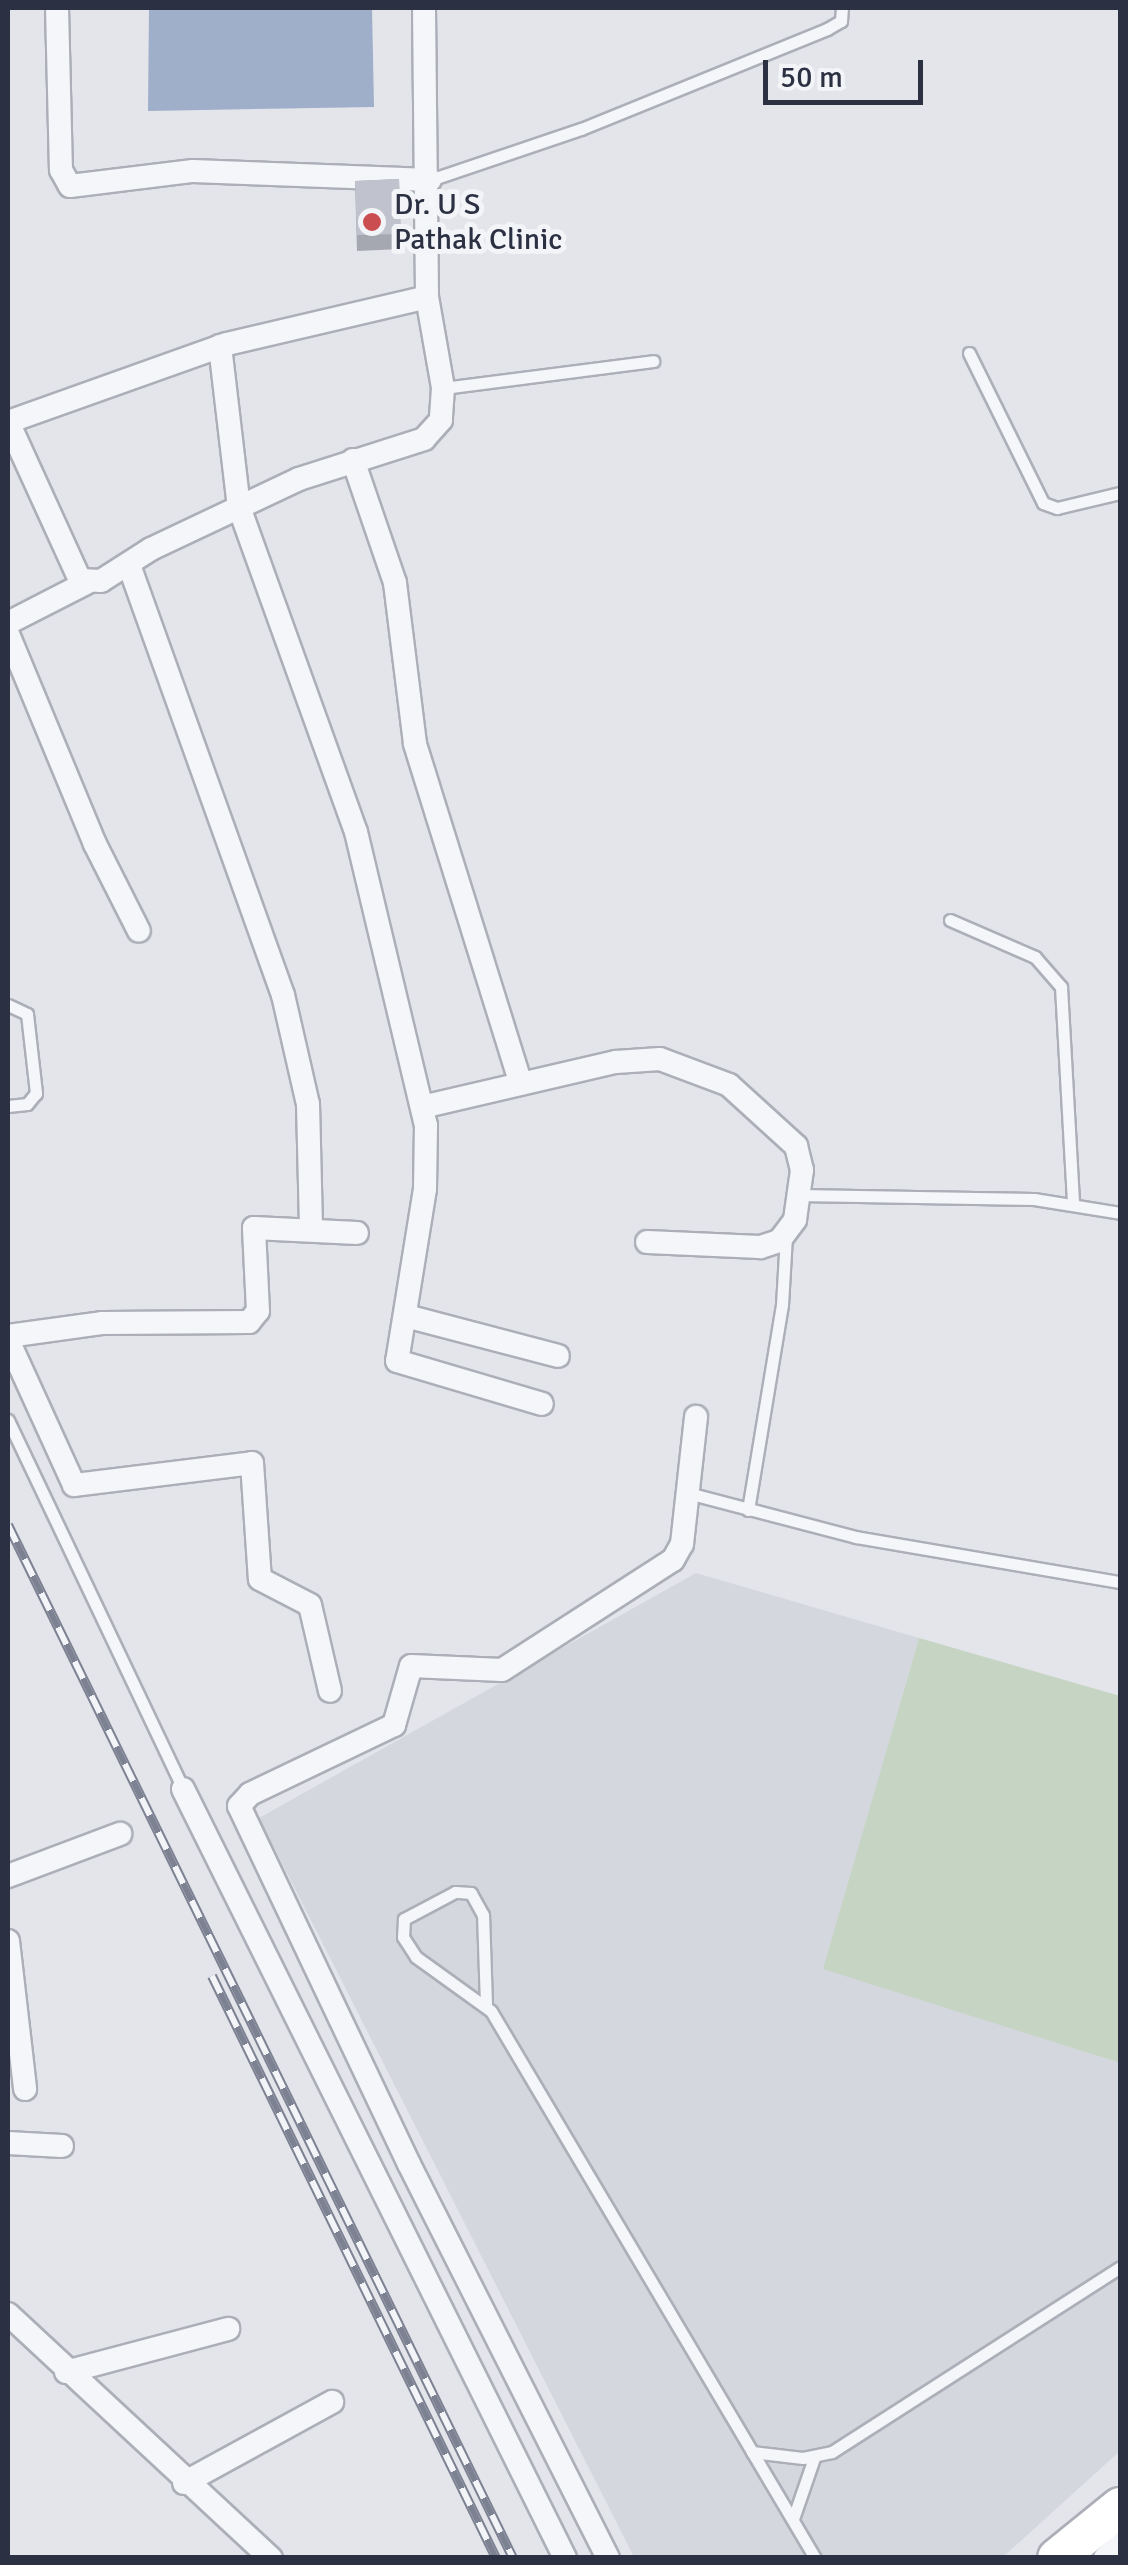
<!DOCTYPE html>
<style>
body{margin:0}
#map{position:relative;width:1128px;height:2565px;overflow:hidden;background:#e3e5ea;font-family:Signika,sans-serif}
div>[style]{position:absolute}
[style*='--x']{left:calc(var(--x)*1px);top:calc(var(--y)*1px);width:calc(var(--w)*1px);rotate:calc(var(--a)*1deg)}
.built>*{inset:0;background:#d5d7df}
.green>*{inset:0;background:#c6d4c4}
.water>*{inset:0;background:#9faec9}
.roads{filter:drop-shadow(2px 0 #acafb8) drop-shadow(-2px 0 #acafb8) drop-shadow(0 2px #acafb8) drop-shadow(0 -2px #acafb8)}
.service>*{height:11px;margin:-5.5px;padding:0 5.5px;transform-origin:5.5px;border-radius:5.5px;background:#f5f6f9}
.minor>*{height:22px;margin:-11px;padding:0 11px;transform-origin:11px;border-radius:11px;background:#f5f6f9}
.primary>*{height:38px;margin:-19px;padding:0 19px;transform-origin:19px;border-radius:19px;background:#fff}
.rail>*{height:10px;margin-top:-5px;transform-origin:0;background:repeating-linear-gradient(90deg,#f2f4f8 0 19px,#7d8293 0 38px);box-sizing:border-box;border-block:2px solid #7d8293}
.wall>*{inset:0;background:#a5a8b0}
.building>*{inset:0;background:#c0c3cd}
.dots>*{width:28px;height:28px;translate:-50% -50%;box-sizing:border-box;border:5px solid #f2f4f8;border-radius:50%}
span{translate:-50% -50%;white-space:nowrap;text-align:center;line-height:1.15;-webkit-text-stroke:10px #f2f4f8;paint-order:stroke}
.poi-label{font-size:30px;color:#2b3042}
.left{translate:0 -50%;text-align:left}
.frame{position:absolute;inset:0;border:10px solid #2b3042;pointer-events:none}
.scale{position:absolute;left:763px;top:60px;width:160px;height:45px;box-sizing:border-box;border:5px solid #2b3042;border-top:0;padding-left:12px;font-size:30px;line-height:35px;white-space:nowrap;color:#2b3042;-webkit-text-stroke:8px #f2f4f8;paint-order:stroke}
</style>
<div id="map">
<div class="built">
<div style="clip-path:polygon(696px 1573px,919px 1638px,824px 1968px,1120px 2063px,1120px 2451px,1003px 2557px,634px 2557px,259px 1818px)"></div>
</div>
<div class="green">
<div style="clip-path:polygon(919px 1638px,1120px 1696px,1120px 2063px,823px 1969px)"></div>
</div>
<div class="water">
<div style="clip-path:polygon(149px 8px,372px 8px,374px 107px,148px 111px)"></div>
</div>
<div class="roads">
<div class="service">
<div style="--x:430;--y:180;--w:159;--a:-18.7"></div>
<div style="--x:581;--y:129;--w:266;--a:-22.1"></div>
<div style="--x:827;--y:29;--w:16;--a:-30"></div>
<div style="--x:841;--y:21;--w:13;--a:-86"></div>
<div style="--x:969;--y:353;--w:167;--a:63.7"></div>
<div style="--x:1043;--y:503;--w:15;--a:20"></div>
<div style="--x:1057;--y:508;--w:65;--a:-13.4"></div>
<div style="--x:443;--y:388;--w:212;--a:-7.3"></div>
<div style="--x:950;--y:920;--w:93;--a:23.5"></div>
<div style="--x:1035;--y:957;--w:40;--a:49"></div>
<div style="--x:1061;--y:987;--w:216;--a:86.8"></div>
<div style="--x:8;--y:1005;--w:21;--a:25"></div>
<div style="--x:27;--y:1014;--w:80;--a:83.5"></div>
<div style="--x:36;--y:1093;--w:14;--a:129"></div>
<div style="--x:27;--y:1104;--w:19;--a:174"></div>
<div style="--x:799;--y:1195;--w:235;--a:1"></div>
<div style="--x:1034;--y:1199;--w:87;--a:9.2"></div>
<div style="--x:8;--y:1420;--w:408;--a:64.6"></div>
<div style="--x:688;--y:1493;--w:174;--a:14.7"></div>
<div style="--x:856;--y:1537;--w:268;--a:9.7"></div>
<div style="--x:748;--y:1510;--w:208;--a:-80.6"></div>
<div style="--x:782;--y:1305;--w:69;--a:-86.7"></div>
<div style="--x:486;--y:2004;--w:89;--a:-91.9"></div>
<div style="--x:483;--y:1915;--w:25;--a:-119"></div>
<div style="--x:471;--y:1893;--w:16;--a:-176"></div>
<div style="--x:455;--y:1892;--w:58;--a:152.1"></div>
<div style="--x:404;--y:1919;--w:18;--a:93"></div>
<div style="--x:403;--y:1937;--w:24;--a:57"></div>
<div style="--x:416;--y:1957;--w:92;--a:35.8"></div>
<div style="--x:491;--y:2011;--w:636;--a:59.36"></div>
<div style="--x:752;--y:2452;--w:51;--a:6.7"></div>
<div style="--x:803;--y:2458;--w:30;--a:-12"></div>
<div style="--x:832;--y:2452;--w:342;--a:-32.7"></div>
<div style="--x:793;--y:2519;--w:65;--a:-71"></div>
</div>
<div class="minor">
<div style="--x:57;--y:8;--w:162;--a:88.6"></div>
<div style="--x:61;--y:170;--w:18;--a:61"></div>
<div style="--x:70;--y:186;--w:124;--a:-7"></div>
<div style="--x:193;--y:171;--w:237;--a:2.2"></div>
<div style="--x:424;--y:8;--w:289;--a:89.4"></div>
<div style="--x:427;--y:297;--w:92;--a:80"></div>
<div style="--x:443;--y:388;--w:32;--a:94"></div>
<div style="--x:441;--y:420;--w:25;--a:132"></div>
<div style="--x:424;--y:439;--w:131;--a:162.3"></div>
<div style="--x:299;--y:479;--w:164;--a:154.7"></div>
<div style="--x:151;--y:549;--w:59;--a:147.4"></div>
<div style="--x:101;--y:581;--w:21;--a:-177"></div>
<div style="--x:80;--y:580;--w:174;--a:-114.5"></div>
<div style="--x:8;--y:422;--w:232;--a:-19.6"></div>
<div style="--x:227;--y:344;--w:205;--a:-13.2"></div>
<div style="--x:220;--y:346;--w:162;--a:83.3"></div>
<div style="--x:239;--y:507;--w:345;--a:70.2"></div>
<div style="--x:356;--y:832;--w:301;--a:76.6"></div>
<div style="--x:426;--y:1125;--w:64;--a:90.9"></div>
<div style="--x:425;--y:1189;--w:174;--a:99.2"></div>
<div style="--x:397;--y:1361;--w:151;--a:16.5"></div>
<div style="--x:353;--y:460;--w:130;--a:71.1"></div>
<div style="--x:395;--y:583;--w:162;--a:82.9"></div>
<div style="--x:415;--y:744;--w:354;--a:72.7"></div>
<div style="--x:129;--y:565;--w:457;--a:70.3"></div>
<div style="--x:283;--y:995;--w:112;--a:77.1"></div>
<div style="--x:308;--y:1104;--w:123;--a:88.6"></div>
<div style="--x:8;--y:623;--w:88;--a:-27.1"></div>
<div style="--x:8;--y:634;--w:227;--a:67.5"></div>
<div style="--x:95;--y:844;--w:97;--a:63.2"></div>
<div style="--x:422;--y:1107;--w:199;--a:-13.1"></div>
<div style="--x:616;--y:1062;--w:44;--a:-3.9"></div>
<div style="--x:660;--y:1059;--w:74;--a:20.6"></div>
<div style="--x:729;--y:1085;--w:91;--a:42.3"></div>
<div style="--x:796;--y:1146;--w:25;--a:76"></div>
<div style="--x:802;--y:1170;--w:50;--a:98"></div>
<div style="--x:795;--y:1220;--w:26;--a:127"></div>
<div style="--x:779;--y:1241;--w:20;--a:162"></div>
<div style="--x:760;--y:1247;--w:113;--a:-177.5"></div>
<div style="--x:406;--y:1316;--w:157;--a:14.7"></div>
<div style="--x:8;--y:1336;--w:96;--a:-7.8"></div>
<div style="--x:103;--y:1323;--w:146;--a:-0.4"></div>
<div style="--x:249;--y:1322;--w:14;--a:-51"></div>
<div style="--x:258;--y:1311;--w:83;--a:-92.8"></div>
<div style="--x:254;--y:1228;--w:103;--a:2.8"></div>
<div style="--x:8;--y:1340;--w:159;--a:65.5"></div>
<div style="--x:74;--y:1485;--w:179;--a:-7"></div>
<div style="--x:252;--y:1463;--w:116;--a:86.1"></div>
<div style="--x:260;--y:1579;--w:56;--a:27.5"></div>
<div style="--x:310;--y:1605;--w:88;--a:76.9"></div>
<div style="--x:183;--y:1789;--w:859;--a:63.58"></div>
<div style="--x:8;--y:1876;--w:120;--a:-20.6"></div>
<div style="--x:8;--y:1941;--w:149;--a:83.4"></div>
<div style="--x:8;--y:2143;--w:54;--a:3.2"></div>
<div style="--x:8;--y:2314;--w:359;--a:42.9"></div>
<div style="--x:66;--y:2372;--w:168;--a:-14.9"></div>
<div style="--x:184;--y:2483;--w:169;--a:-28.7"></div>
<div style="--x:608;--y:2558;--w:441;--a:-116.8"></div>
<div style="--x:409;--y:2164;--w:396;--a:-115.4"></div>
<div style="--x:239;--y:1806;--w:16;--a:-47"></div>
<div style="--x:250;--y:1794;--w:160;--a:-25.6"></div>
<div style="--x:394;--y:1725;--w:61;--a:-73.9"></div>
<div style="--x:411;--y:1666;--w:91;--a:2.5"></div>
<div style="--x:502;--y:1670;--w:203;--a:-32.8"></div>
<div style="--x:673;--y:1560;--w:18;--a:-61"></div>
<div style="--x:682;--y:1544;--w:128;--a:-83.7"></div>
<div style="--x:1105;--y:2558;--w:21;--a:-43"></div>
</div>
<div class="primary">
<div style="--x:1057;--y:2558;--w:81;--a:-39"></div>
</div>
</div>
<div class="rail">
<div style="--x:8;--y:1525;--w:1150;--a:63.95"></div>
<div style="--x:212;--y:1976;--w:648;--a:63.99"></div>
</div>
<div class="wall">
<div style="clip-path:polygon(399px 179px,401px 249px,357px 251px,355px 181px)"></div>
</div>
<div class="building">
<div style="clip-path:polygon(399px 179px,401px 234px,357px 235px,355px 181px)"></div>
</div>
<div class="dots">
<div style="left:372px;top:222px;background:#ca4d4f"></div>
</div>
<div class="poi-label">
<span class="left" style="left:394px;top:222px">Dr. U S<br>Pathak Clinic</span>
</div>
<div class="frame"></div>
<div class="scale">50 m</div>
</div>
